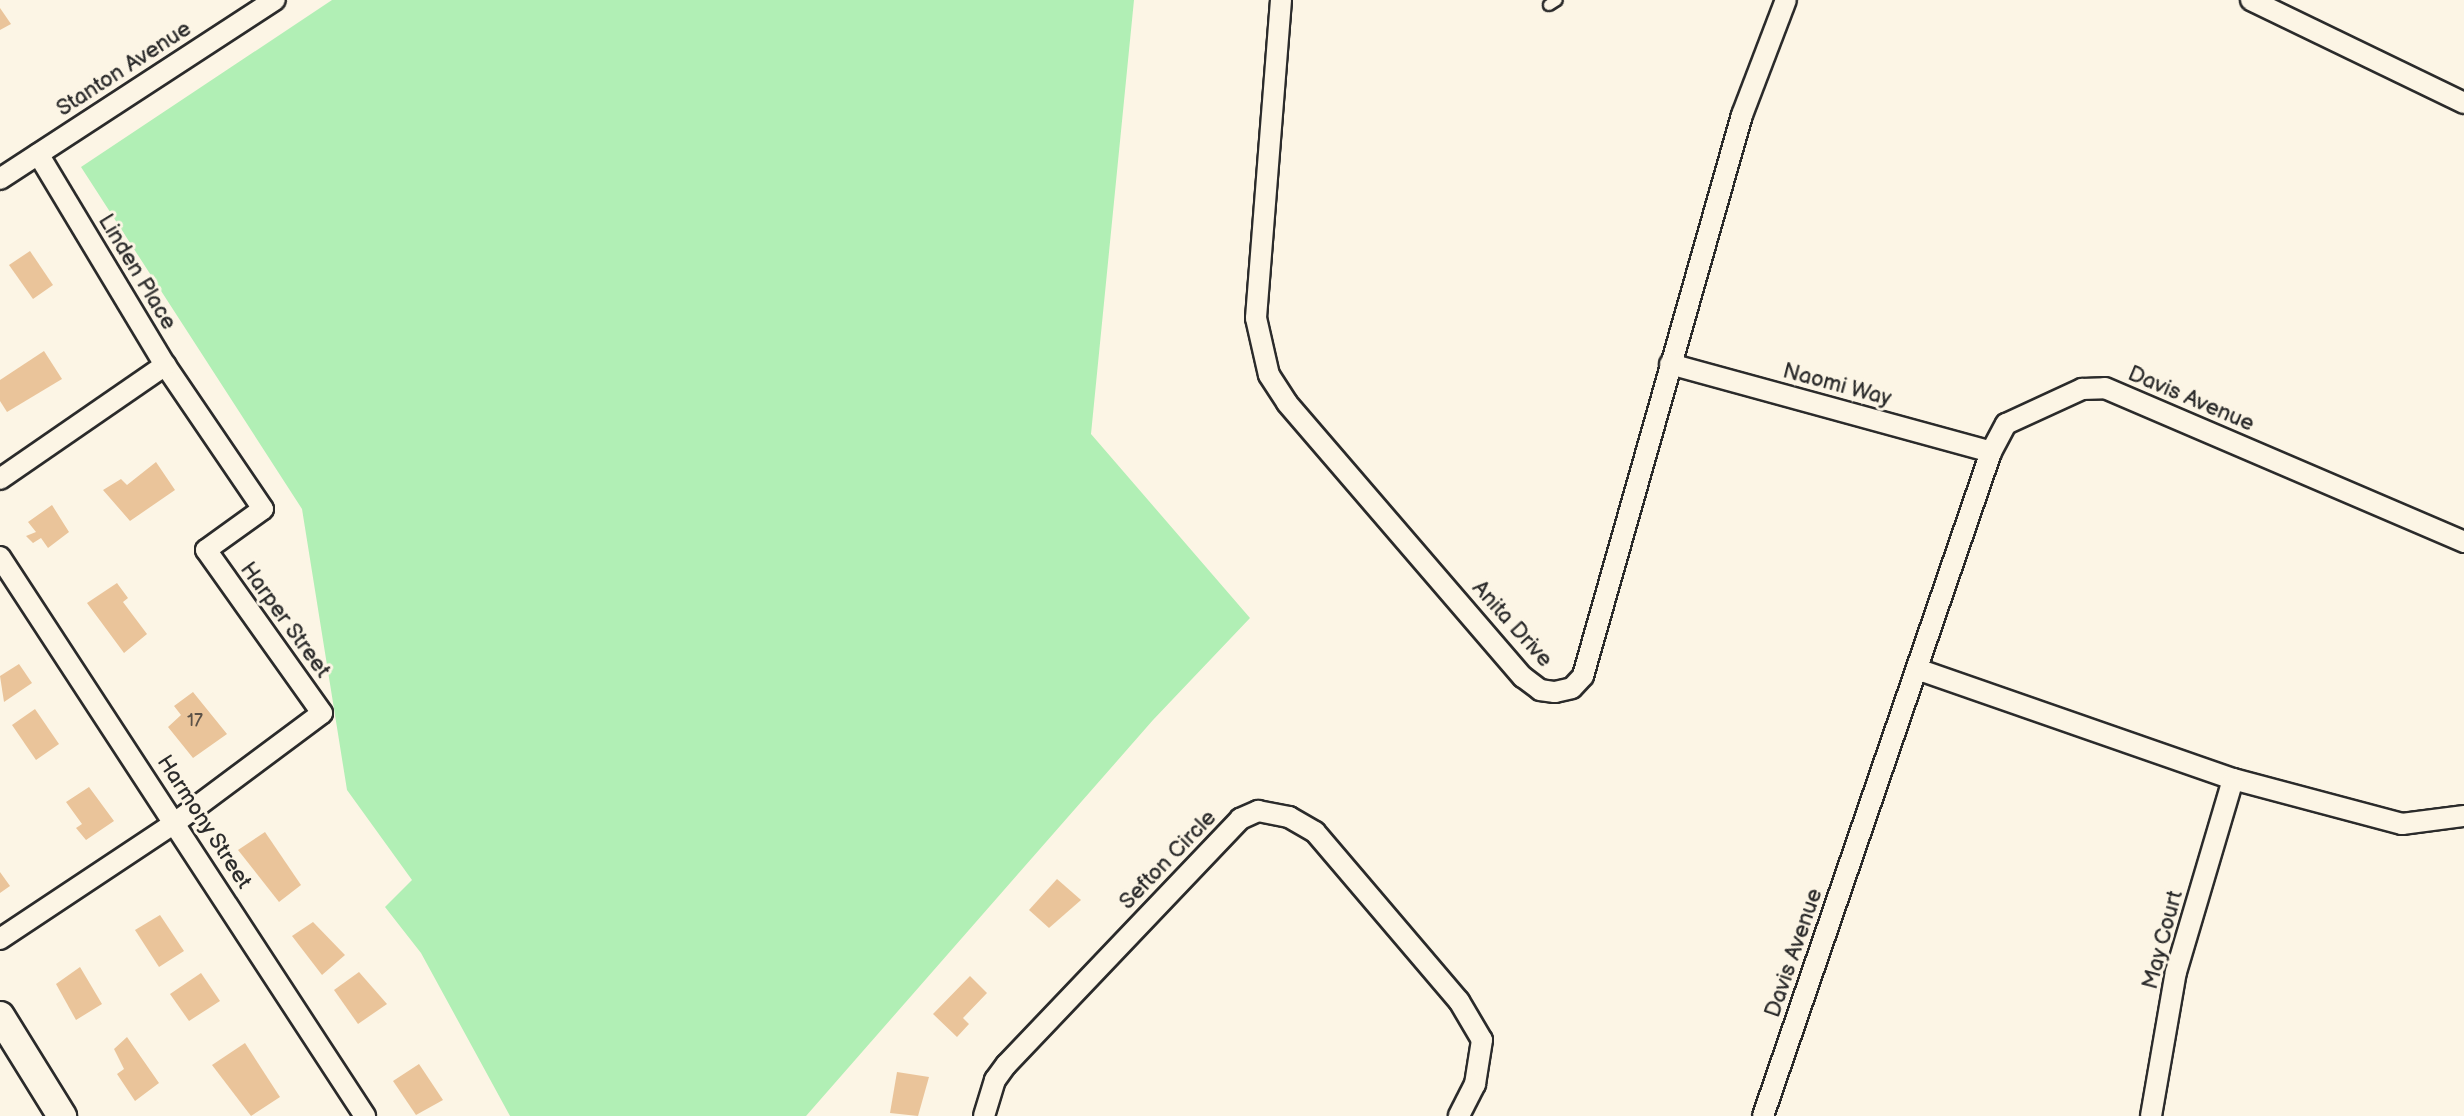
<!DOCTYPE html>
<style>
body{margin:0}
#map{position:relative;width:2464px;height:1116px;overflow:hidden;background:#fcf5e5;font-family:"Balsamiq Sans",sans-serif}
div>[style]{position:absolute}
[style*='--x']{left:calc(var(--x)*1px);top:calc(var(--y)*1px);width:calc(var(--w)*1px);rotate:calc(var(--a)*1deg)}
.green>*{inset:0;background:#b1efb5}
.building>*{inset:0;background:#eac49a}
.roads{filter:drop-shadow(2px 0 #2b2b2b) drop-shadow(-2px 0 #2b2b2b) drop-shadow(0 2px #2b2b2b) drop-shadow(0 -2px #2b2b2b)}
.lane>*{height:10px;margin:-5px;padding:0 5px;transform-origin:5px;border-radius:5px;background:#fcf5e5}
.street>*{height:20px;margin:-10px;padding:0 10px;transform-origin:10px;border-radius:10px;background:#fcf5e5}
.secondary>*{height:28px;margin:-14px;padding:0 14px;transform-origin:14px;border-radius:14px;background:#fcf5e5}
span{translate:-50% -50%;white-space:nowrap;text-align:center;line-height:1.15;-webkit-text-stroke:6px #fcf5e5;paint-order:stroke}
.number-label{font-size:18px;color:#5b5147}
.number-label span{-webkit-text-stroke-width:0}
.street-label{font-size:22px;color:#2b2b2b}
</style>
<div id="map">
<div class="green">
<div style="clip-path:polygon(332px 0,1134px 0,1091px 434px,1250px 618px,1153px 720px,806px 1116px,510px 1116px,421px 953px,385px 907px,412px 880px,347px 790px,302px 509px,81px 167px)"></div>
</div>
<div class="building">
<div style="clip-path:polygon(0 8px,11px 24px,0 30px)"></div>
<div style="clip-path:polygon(30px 251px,53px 285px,33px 299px,9px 265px)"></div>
<div style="clip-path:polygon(44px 351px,62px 379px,7px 412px,0 401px,0 380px)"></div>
<div style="clip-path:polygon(156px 462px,175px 490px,130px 521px,103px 490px,121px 479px,127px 485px)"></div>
<div style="clip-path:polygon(52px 505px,69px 532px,48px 548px,41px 538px,33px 543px,26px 536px,36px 532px,28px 522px)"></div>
<div style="clip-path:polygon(117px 583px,128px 598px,123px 602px,147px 634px,124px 653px,87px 603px)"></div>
<div style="clip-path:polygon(19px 664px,32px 683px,4px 702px,0 676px)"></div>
<div style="clip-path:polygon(193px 692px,227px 734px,193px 758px,168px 727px,181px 715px,174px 706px)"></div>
<div style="clip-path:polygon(35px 709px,59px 744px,36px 760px,12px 725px)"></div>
<div style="clip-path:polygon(89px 787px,114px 821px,86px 840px,76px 828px,82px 824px,66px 802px)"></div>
<div style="clip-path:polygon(265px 832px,301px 885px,279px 902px,238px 850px)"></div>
<div style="clip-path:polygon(0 872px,10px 886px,0 893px)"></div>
<div style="clip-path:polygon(1057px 879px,1081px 900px,1049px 928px,1029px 910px)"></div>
<div style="clip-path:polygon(160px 915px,184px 951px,159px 967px,135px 930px)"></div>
<div style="clip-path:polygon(313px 922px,345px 955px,322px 975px,292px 936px)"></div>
<div style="clip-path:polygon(80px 967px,102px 1004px,76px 1020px,56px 984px)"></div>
<div style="clip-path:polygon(359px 972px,387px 1004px,358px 1024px,334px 990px)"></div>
<div style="clip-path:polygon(201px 973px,220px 1001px,189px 1021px,170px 994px)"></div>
<div style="clip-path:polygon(970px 976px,987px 993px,963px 1018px,969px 1024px,957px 1037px,933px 1014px)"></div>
<div style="clip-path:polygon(127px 1037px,159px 1083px,135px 1101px,117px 1074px,124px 1069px,114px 1049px)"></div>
<div style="clip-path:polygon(245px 1043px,280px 1097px,251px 1116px,212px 1065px)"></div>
<div style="clip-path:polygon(419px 1064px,443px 1100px,416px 1115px,393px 1081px)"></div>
<div style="clip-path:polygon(897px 1072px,929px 1077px,918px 1116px,890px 1113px)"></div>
</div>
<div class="roads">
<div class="lane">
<div style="--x:1549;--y:5;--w:9;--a:-32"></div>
</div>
<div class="street">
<div style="--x:1281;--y:0;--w:319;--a:94.5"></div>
<div style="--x:1256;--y:318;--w:58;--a:77.2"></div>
<div style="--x:1269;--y:375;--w:33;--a:57"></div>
<div style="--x:1287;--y:403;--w:362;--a:49.3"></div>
<div style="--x:1523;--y:677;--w:21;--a:37"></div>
<div style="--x:1540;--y:690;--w:15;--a:8"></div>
<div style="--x:1555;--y:692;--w:17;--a:-13"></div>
<div style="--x:1572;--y:688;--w:16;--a:-47"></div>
<div style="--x:1583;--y:676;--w:583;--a:-74.18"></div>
<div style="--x:1742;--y:115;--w:123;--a:-69.1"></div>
<div style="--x:2251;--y:0;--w:237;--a:25.8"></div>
<div style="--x:0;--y:179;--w:328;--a:-33.1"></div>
<div style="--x:1670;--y:364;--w:333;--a:15.3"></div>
<div style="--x:0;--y:479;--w:201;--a:-34.6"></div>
<div style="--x:0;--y:557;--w:668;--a:56.86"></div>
<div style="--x:1917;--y:669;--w:335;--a:19.2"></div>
<div style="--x:2233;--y:779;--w:175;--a:14.9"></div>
<div style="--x:2402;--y:824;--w:63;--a:-7.4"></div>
<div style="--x:0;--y:939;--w:211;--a:-33.6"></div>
<div style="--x:176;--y:822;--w:182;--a:-36.7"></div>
<div style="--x:322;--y:713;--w:200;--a:-125.4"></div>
<div style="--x:206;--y:550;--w:70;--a:-35.7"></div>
<div style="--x:263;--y:509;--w:174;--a:-124.2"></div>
<div style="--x:165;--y:365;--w:246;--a:-121"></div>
<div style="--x:984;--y:1116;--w:38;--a:-73"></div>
<div style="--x:995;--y:1080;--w:19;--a:-54"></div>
<div style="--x:1006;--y:1065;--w:340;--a:-46.4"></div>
<div style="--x:1240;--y:819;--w:20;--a:-24"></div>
<div style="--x:1258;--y:811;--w:32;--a:11"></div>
<div style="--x:1289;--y:817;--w:30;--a:30"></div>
<div style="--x:1315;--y:832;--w:222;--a:49.6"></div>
<div style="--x:1459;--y:1001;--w:45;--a:59.5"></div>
<div style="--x:1482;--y:1040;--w:45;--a:99"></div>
<div style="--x:1475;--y:1084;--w:36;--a:117"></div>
<div style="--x:1763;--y:1116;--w:702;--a:-71.05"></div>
<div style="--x:1991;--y:452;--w:32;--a:-62"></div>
<div style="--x:2006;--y:424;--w:84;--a:-24.7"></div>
<div style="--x:2082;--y:389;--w:23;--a:-2"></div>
<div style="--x:2105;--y:388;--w:391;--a:23.2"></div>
<div style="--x:2151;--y:1116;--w:146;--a:-80.2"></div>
<div style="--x:2176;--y:972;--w:201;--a:-73.5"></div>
</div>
<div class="secondary">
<div style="--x:0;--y:1016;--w:118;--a:58.2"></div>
</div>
</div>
<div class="number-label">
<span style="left:195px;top:721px">17</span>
</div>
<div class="street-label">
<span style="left:124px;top:69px;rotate:-33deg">Stanton Avenue</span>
<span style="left:137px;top:272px;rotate:59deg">Linden Place</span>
<span style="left:1837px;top:385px;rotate:15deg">Naomi Way</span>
<span style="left:2191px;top:399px;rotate:23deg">Davis Avenue</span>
<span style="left:285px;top:620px;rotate:54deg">Harper Street</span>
<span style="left:1512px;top:624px;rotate:48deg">Anita Drive</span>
<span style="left:204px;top:822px;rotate:57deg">Harmony Street</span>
<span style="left:1168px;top:860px;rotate:-46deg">Sefton Circle</span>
<span style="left:2163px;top:940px;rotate:-75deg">May Court</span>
<span style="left:1794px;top:953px;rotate:-71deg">Davis Avenue</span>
</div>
</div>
